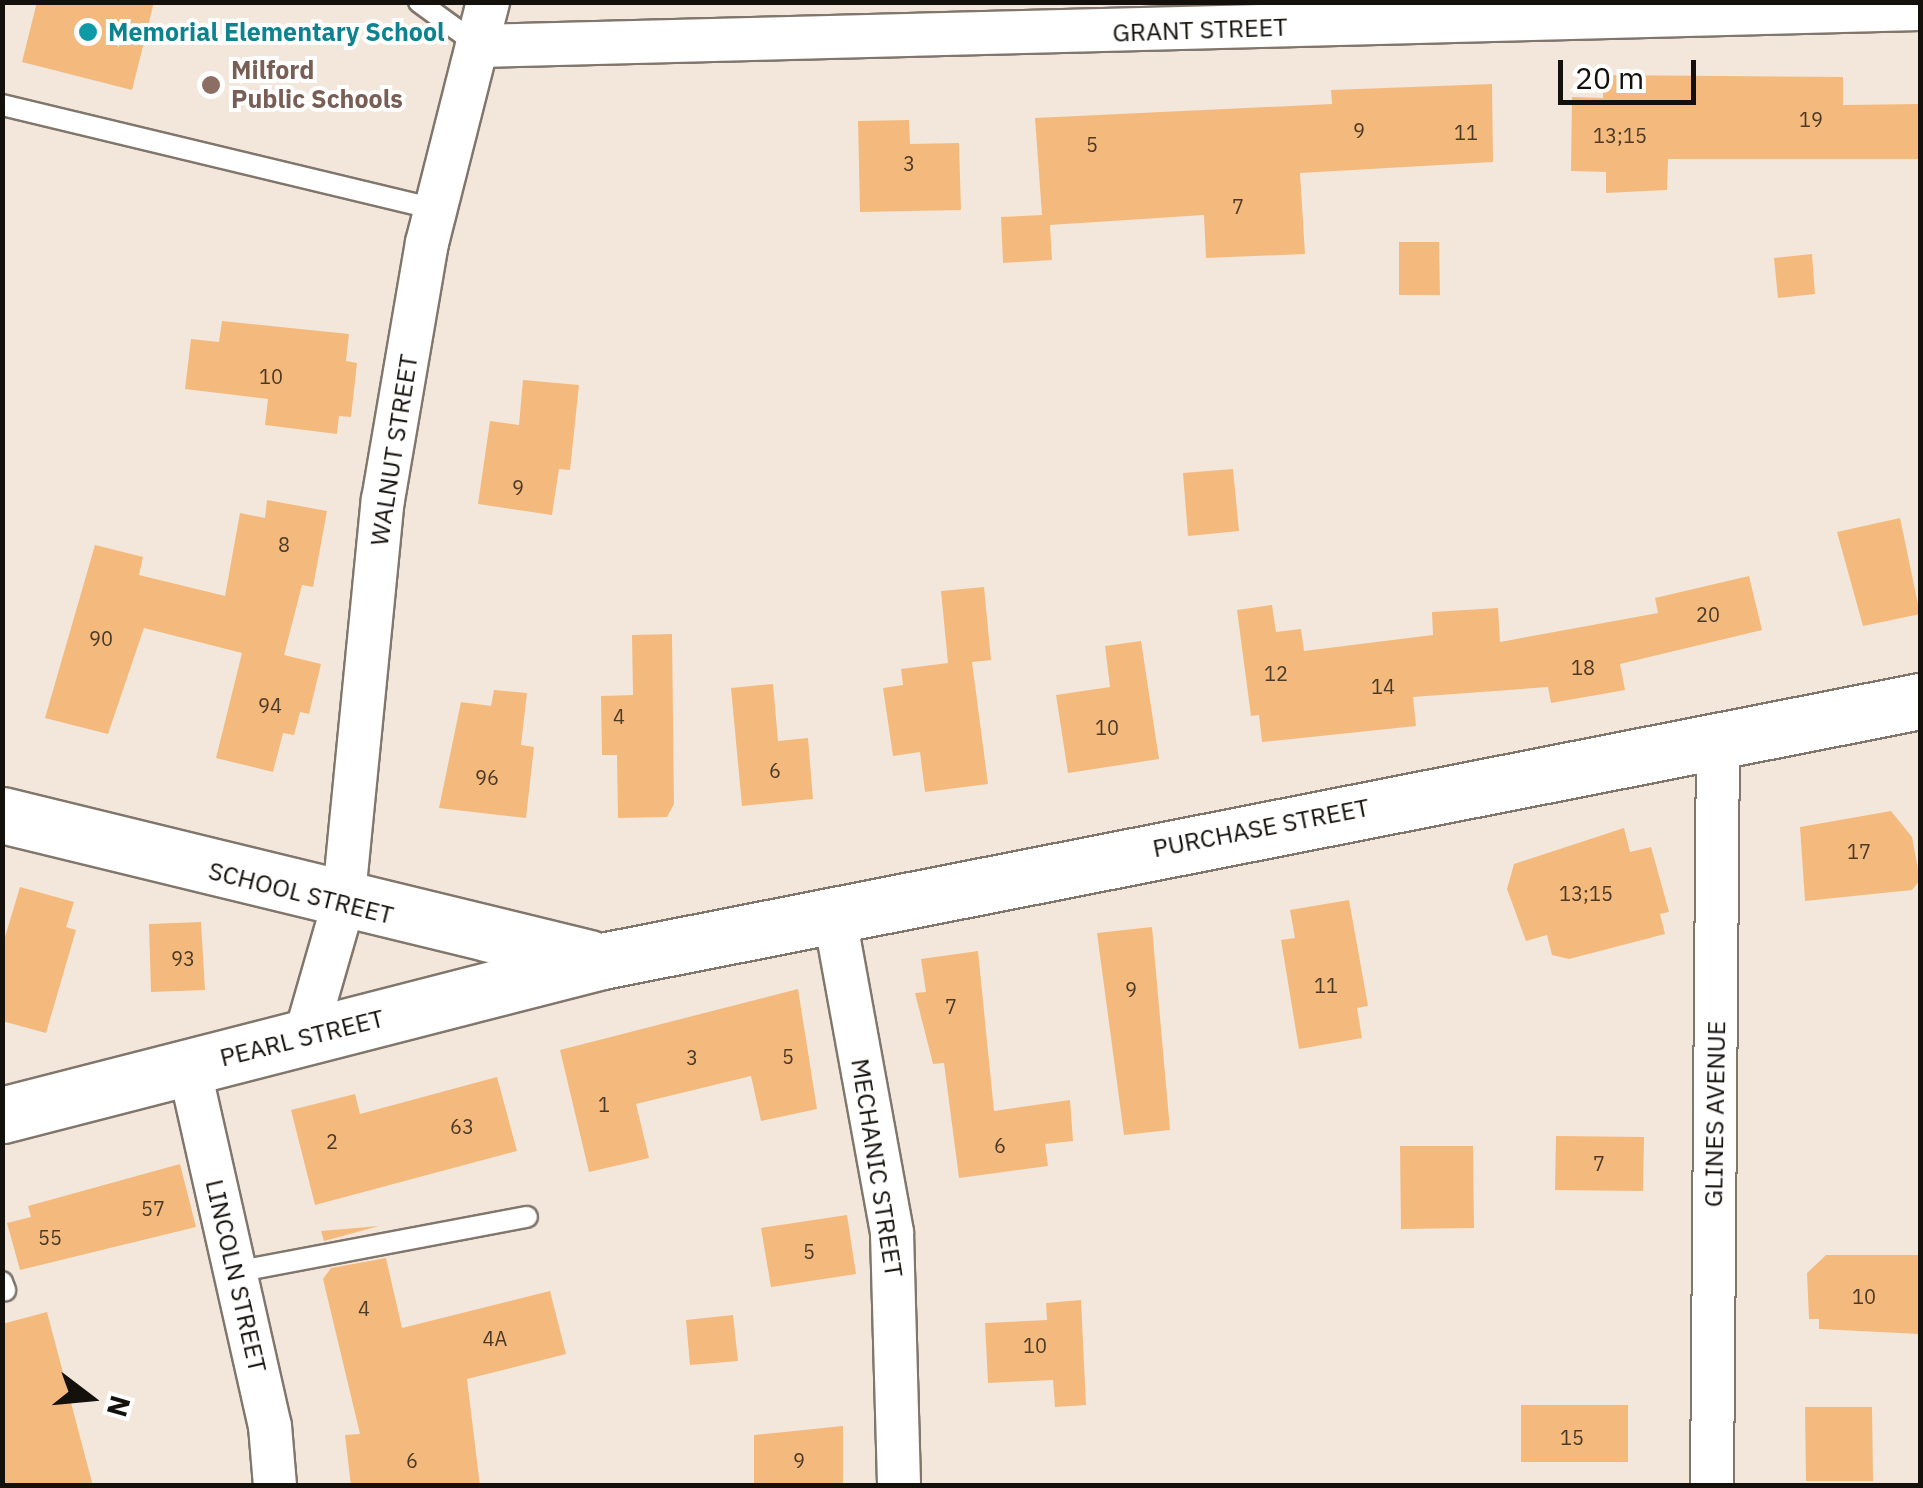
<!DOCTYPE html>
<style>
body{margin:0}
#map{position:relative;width:1923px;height:1488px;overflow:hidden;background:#f3e7db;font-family:"IBM Plex Sans",sans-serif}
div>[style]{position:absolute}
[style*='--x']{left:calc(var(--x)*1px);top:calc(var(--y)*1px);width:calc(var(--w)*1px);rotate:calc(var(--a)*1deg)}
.building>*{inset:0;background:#f4ba7d}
.roads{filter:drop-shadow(2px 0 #81766c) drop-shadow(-2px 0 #81766c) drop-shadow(0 2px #81766c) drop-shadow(0 -2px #81766c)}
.lane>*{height:20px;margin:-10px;padding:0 10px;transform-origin:10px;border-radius:10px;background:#fff}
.street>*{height:42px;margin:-21px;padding:0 21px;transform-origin:21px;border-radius:21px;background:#fff}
.secondary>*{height:55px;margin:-27.5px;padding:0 27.5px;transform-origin:27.5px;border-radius:27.5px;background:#fff}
.dots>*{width:28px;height:28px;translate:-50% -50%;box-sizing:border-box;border:5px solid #fff;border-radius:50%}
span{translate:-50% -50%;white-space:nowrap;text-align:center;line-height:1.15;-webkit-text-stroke:8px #fff;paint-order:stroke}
.number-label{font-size:20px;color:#4c3a28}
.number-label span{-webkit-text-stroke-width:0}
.street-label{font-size:25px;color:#14100c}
.culture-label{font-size:25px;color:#0d838f;font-weight:700}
.left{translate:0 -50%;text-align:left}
.education-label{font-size:25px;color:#785e54;font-weight:700}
.frame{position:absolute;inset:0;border:5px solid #14100c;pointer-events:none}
.north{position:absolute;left:40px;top:1348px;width:100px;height:100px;-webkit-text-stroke:8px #fff;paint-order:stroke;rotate:106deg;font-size:28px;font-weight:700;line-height:40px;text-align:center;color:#14100c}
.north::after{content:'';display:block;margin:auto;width:35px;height:45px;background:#14100c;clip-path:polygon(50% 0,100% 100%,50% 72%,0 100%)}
.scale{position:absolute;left:1558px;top:60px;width:138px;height:45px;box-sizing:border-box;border:5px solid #14100c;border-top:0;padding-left:12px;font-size:30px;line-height:35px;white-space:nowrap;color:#14100c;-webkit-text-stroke:8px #fff;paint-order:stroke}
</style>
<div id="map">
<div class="building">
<div style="clip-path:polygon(37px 2px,154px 2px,132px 90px,22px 62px)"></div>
<div style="clip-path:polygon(1603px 75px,1843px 77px,1843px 105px,1920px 104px,1920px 159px,1668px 159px,1667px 190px,1606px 193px,1606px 172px,1571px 171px,1572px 97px,1603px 98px)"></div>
<div style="clip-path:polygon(1492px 84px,1493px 162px,1300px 173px,1305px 254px,1206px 258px,1204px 215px,1050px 225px,1052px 260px,1003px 263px,1001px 217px,1042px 215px,1035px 118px,1332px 104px,1331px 90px)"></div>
<div style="clip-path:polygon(909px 120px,910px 144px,959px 143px,961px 210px,860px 212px,858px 121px)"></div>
<div style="clip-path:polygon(1399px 242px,1439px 242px,1440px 295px,1399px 295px)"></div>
<div style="clip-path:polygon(1812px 254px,1815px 294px,1778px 298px,1774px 258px)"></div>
<div style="clip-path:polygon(222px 321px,349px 334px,346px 361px,357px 363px,351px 417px,339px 416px,337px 434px,265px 425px,268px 399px,185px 389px,191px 339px,219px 342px)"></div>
<div style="clip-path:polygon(523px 380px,579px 385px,570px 470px,559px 469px,552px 515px,478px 504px,490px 421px,519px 425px)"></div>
<div style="clip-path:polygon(1233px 469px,1239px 531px,1188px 536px,1183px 473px)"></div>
<div style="clip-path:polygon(267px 500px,327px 511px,313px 587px,302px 585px,284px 655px,321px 664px,309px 714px,300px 712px,294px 735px,283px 733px,273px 772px,216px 758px,242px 653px,144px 628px,108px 734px,45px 718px,95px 545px,143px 557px,139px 575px,225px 596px,240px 513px,265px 518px)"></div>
<div style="clip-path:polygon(1900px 518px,1920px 614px,1863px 626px,1837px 532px)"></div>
<div style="clip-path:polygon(1749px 576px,1762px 630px,1620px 664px,1625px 690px,1551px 703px,1548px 687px,1413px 697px,1416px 726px,1262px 742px,1259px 715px,1251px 716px,1237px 610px,1272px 605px,1276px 632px,1301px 629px,1304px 651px,1433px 635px,1432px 612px,1498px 608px,1500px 642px,1658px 613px,1655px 598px)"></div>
<div style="clip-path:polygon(984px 587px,991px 660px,972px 662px,988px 784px,925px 792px,920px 752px,893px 756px,883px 688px,903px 685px,901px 669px,948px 663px,941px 591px)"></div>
<div style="clip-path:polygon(672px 634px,674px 804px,667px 817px,618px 818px,617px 755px,602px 755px,601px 696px,633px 695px,632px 635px)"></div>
<div style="clip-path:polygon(1141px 641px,1159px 759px,1068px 773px,1056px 695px,1110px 687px,1105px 646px)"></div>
<div style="clip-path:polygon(773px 684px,778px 741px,808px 738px,813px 799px,742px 806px,731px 688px)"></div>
<div style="clip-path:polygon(494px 690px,527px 693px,521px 745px,534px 747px,526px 818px,439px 808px,461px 702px,491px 706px)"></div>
<div style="clip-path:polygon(1891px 811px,1912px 837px,1920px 880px,1912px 890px,1805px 901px,1800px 827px)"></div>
<div style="clip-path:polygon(1624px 828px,1630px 852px,1651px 847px,1669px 912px,1660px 914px,1665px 934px,1569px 959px,1552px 955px,1547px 935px,1526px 941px,1507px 889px,1514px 864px)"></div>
<div style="clip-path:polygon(20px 887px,74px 902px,66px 927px,76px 930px,46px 1033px,2px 1021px,2px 947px)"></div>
<div style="clip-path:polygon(1349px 900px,1368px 1006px,1357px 1008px,1362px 1038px,1299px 1049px,1281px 940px,1295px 938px,1290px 910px)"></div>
<div style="clip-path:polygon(201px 922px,205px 990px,151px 992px,149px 924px)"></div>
<div style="clip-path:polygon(1152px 927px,1170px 1130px,1124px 1135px,1097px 933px)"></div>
<div style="clip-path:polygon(978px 951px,994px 1111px,1070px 1100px,1073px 1141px,1045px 1144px,1048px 1166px,959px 1178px,944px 1063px,933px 1064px,915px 993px,926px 992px,921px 959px)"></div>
<div style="clip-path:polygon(798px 989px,817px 1109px,761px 1121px,751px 1076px,636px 1104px,649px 1158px,589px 1172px,560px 1050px)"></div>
<div style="clip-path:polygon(497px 1077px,517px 1151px,315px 1205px,291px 1110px,355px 1094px,360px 1114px)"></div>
<div style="clip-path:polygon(1556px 1136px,1644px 1137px,1643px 1191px,1555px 1190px)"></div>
<div style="clip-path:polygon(1400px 1146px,1473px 1146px,1474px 1228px,1401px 1229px)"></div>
<div style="clip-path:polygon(180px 1164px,196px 1227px,20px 1270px,7px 1223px,31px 1217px,28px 1206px)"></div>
<div style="clip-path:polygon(847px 1215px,856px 1274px,771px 1287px,761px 1228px)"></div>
<div style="clip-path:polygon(379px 1226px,324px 1241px,321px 1231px)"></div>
<div style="clip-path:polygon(1826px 1255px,1920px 1255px,1920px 1334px,1819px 1329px,1819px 1319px,1809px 1319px,1807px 1273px)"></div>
<div style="clip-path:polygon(386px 1258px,402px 1328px,550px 1291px,566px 1354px,467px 1379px,480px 1486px,351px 1486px,345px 1435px,360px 1434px,323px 1279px,331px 1268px)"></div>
<div style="clip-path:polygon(1081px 1300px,1086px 1405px,1055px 1407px,1053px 1380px,988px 1383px,985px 1323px,1047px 1320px,1046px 1303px)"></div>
<div style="clip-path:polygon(47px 1312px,93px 1486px,2px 1486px,2px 1324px)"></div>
<div style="clip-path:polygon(733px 1315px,738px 1361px,690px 1365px,686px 1320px)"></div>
<div style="clip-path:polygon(1521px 1405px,1628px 1405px,1628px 1462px,1521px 1462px)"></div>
<div style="clip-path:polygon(1805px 1407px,1872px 1407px,1873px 1481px,1806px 1481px)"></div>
<div style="clip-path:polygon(843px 1426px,843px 1486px,754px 1486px,754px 1435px)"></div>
</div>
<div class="roads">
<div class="lane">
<div style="--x:419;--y:2;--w:73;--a:36.1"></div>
<div style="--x:2;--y:105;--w:446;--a:13.5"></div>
<div style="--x:235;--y:1272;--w:297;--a:-10.7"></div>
<div style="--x:2;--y:1282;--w:9;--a:69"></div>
</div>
<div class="street">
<div style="--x:479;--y:46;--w:1441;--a:-1.47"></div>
<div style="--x:834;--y:913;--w:325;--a:79.7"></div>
<div style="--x:892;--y:1233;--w:253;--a:88.4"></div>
<div style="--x:305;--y:1037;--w:137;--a:-73.9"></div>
<div style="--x:343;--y:905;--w:407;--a:-84.4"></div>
<div style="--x:383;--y:500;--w:261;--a:-80.3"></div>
<div style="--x:427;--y:243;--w:249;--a:-75.8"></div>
<div style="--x:189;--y:1067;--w:368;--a:77.3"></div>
<div style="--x:270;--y:1426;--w:60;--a:85.2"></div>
<div style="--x:1712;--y:1486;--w:744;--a:-89.54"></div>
</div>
<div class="secondary">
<div style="--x:2;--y:815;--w:604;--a:13.69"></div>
<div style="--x:2;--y:1115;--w:619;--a:-14.4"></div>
<div style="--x:602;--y:961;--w:1343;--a:-11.16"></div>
</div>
</div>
<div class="dots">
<div style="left:88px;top:32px;background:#0f9aa8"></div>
<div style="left:211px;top:85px;background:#8d6e63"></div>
</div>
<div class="number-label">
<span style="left:1811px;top:119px">19</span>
<span style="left:1359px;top:130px">9</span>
<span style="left:1466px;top:132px">11</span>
<span style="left:1620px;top:135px">13;15</span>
<span style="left:1092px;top:144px">5</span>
<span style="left:909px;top:163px">3</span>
<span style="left:1238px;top:206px">7</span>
<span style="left:271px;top:376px">10</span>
<span style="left:518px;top:487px">9</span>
<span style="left:284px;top:544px">8</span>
<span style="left:1708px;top:614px">20</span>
<span style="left:101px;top:638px">90</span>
<span style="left:1583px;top:667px">18</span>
<span style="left:1276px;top:673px">12</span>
<span style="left:1383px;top:686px">14</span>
<span style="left:270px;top:705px">94</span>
<span style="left:619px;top:716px">4</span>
<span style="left:1107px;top:727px">10</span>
<span style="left:775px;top:770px">6</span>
<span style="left:487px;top:777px">96</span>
<span style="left:1859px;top:851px">17</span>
<span style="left:1586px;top:893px">13;15</span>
<span style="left:183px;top:958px">93</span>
<span style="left:1326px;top:985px">11</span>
<span style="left:1131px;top:989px">9</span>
<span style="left:951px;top:1006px">7</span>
<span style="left:788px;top:1056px">5</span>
<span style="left:692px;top:1057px">3</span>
<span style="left:604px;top:1104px">1</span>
<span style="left:462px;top:1126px">63</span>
<span style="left:332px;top:1141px">2</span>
<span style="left:1000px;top:1145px">6</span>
<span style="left:1599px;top:1163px">7</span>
<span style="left:153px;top:1208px">57</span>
<span style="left:50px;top:1237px">55</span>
<span style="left:809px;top:1251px">5</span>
<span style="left:1864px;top:1296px">10</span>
<span style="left:364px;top:1308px">4</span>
<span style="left:495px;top:1338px">4A</span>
<span style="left:1035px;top:1345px">10</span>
<span style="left:1572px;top:1437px">15</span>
<span style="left:412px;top:1460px">6</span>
<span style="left:799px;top:1460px">9</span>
</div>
<div class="street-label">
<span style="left:1200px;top:30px;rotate:-2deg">GRANT STREET</span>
<span style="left:394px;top:450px;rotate:-81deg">WALNUT STREET</span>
<span style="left:1261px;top:828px;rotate:-11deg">PURCHASE STREET</span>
<span style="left:301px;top:893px;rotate:14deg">SCHOOL STREET</span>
<span style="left:302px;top:1038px;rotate:-14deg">PEARL STREET</span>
<span style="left:1715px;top:1114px;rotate:-89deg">GLINES AVENUE</span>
<span style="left:877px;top:1168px;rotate:81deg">MECHANIC STREET</span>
<span style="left:236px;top:1276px;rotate:77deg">LINCOLN STREET</span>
</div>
<div class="culture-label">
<span class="left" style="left:108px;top:32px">Memorial Elementary School</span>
</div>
<div class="education-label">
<span class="left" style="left:231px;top:85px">Milford<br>Public Schools</span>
</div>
<div class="frame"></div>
<div class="north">N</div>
<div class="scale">20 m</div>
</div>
